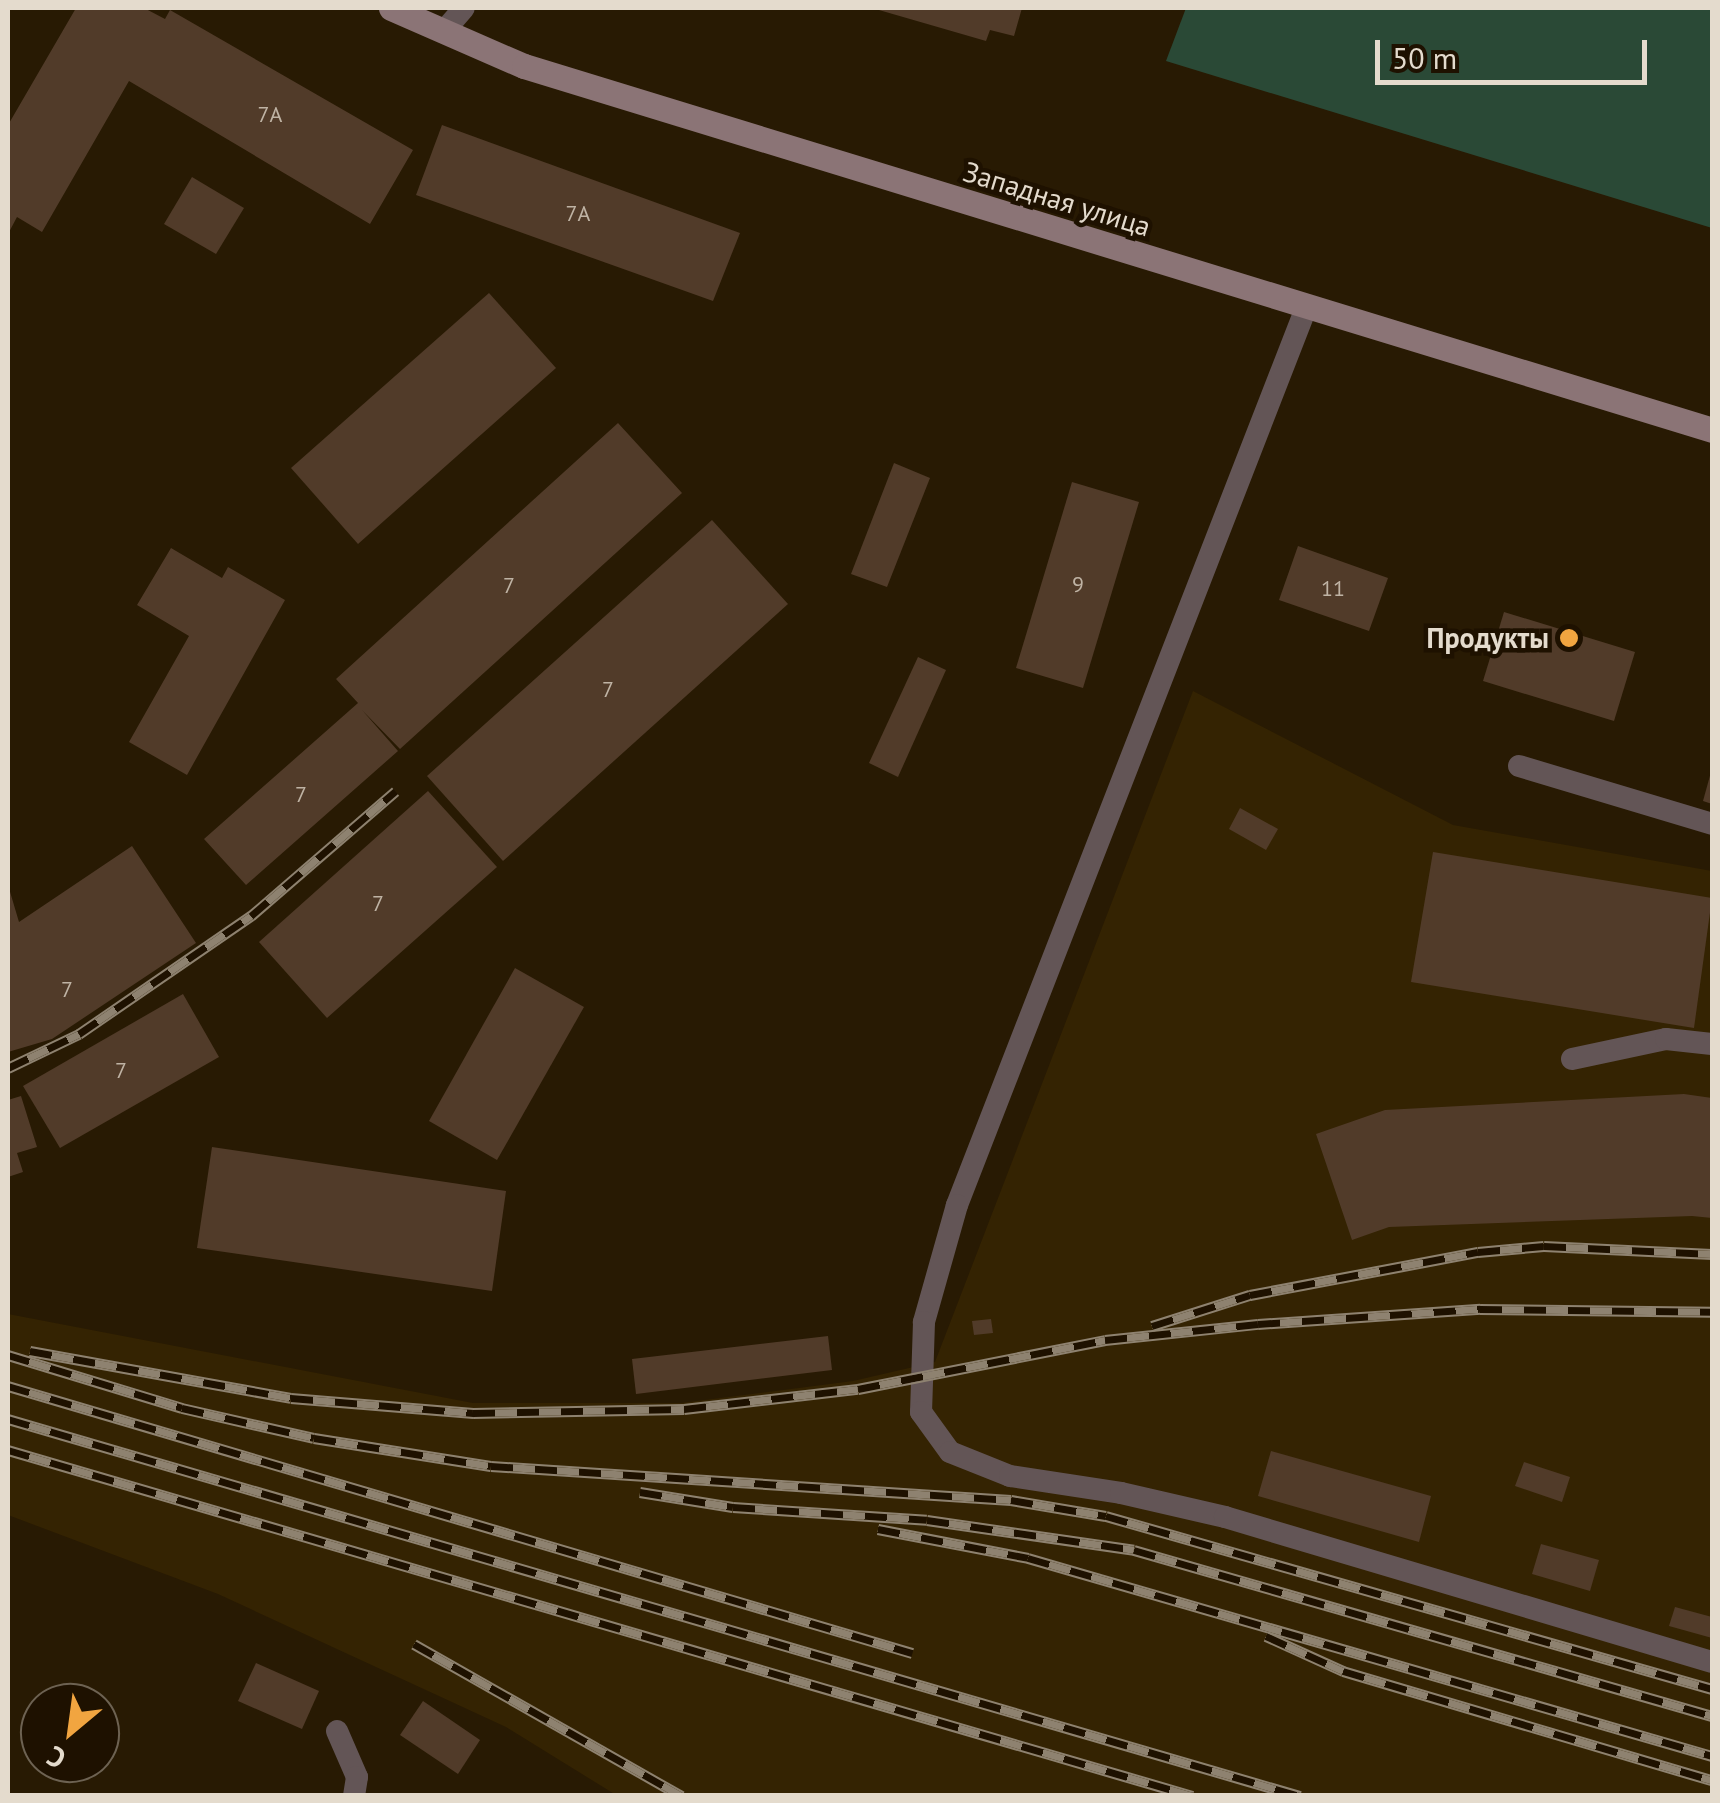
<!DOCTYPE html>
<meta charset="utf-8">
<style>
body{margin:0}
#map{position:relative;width:1720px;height:1803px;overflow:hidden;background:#281a03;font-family:"PT Sans",sans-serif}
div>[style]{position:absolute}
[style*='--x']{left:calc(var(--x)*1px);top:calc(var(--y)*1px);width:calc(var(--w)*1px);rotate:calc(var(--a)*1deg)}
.built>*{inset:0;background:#342302}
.green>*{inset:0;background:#2a4936}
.building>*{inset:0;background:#513b29}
.lane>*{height:22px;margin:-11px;padding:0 11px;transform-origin:11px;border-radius:11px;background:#635556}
.secondary>*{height:25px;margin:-12.5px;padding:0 12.5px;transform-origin:12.5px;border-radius:12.5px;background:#8b7476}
.rail>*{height:11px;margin-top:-5.5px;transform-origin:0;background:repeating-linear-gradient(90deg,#1e1100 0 22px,#8e8270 0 44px);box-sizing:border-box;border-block:2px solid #8e8270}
.dots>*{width:28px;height:28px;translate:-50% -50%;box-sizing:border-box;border:5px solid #1e1100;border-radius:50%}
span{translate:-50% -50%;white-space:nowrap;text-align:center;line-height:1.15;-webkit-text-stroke:9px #1e1100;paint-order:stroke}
.number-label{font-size:22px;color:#bfb3a4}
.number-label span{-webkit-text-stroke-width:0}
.street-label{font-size:28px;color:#e4dbcd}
.poi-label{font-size:28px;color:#e4dbcd;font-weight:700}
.right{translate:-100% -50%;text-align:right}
.frame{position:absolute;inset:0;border:10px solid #e4dbcd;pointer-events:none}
.north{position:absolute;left:20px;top:1683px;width:100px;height:100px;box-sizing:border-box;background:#1e1100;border:2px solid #6d6252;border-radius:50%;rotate:209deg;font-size:28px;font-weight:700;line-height:40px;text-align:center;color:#e4dbcd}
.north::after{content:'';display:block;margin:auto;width:35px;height:45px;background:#f1a540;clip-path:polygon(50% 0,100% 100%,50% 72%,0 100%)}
.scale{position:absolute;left:1375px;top:40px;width:272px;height:45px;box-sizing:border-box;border:5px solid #e4dbcd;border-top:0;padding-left:12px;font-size:30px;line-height:35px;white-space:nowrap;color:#e4dbcd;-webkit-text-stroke:8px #1e1100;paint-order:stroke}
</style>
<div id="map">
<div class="built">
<div style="clip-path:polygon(1193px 691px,1453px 825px,1712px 871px,1712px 1795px,616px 1795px,506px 1727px,218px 1594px,8px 1515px,8px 1314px,473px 1403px,681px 1403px,853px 1381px,935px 1362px)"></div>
</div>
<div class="green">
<div style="clip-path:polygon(1186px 8px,1712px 8px,1712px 228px,1166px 61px)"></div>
</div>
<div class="building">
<div style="clip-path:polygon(76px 8px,144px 8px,165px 19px,170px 10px,413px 150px,370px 224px,129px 81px,42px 232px,17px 217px,8px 234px,8px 125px)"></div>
<div style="clip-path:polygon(872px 8px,1022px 8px,1014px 36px,990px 30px,986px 41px)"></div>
<div style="clip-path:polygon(442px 125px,740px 233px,713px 301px,416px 195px)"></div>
<div style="clip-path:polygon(192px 177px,244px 208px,216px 254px,164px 224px)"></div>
<div style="clip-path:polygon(489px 293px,556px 368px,358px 544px,291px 468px)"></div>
<div style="clip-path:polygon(618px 423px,682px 493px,400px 749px,362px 710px,398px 751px,246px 885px,204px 839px,358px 703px,336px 679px)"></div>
<div style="clip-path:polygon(894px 463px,930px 478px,887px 587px,851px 574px)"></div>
<div style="clip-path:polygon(1072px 482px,1139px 502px,1083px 688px,1016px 668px)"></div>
<div style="clip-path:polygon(712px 520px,788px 604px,503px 861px,427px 776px)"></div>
<div style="clip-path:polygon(1298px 546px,1388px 578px,1369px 631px,1279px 600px)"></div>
<div style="clip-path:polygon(171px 548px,222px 578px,228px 567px,285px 600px,187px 775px,129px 742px,189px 636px,137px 605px)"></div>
<div style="clip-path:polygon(1504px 612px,1635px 652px,1614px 721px,1483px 681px)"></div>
<div style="clip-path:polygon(918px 657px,946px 670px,898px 777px,869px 763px)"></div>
<div style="clip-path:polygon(1711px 772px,1712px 772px,1712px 804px,1703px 801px)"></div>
<div style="clip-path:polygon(428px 791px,497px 867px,327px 1018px,259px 942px)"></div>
<div style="clip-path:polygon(1240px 808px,1278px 829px,1266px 850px,1229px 829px)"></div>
<div style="clip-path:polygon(132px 846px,196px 943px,52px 1039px,8px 1052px,8px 885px,19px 922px)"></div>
<div style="clip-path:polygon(1433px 852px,1712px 898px,1694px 1028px,1411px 982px)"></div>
<div style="clip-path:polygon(515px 968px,584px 1007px,497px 1160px,429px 1121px)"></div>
<div style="clip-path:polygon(183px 994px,219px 1057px,60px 1148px,23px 1086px)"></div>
<div style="clip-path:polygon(1684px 1094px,1712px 1098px,1712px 1218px,1692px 1216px,1389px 1227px,1352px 1240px,1316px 1134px,1385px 1110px)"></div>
<div style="clip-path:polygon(21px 1096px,37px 1147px,17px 1153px,23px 1172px,8px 1177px,8px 1100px)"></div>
<div style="clip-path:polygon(212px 1147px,506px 1191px,492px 1291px,197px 1248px)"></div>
<div style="clip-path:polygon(991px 1319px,993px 1333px,974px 1335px,972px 1321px)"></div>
<div style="clip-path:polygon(828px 1336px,832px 1370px,636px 1394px,632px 1359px)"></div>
<div style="clip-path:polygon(1271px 1451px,1431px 1496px,1419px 1542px,1258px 1496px)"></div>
<div style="clip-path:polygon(1524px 1462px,1570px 1477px,1562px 1502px,1515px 1486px)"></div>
<div style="clip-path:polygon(1541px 1544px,1599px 1560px,1590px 1591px,1532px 1574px)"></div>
<div style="clip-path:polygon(1675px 1607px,1712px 1617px,1712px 1638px,1669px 1626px)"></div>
<div style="clip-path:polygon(256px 1663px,319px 1691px,302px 1729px,238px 1701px)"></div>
<div style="clip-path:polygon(423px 1701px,480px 1740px,458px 1774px,400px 1735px)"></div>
</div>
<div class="lane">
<div style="--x:444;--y:31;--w:30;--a:-49"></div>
<div style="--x:1306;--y:308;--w:963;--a:111.26"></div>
<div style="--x:957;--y:1205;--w:122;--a:105.8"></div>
<div style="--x:924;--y:1322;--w:90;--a:91.9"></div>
<div style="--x:921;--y:1412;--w:49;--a:54.1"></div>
<div style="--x:950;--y:1452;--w:65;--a:21.8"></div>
<div style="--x:1010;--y:1476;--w:112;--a:8.7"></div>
<div style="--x:1121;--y:1493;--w:107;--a:13"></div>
<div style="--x:1225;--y:1517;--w:508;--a:16.58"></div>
<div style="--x:1519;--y:766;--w:202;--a:16.7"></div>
<div style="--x:1572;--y:1059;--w:96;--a:-12"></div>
<div style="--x:1666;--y:1039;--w:46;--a:6.2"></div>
<div style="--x:337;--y:1731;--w:50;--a:66.5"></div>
<div style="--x:357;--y:1777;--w:19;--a:99"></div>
</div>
<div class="secondary">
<div style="--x:391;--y:8;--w:145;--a:23.6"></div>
<div style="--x:524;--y:66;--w:1243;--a:17.03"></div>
</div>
<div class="rail">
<div style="--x:8;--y:1068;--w:79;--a:-25.6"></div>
<div style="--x:79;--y:1034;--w:209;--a:-34.5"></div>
<div style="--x:251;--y:916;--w:191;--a:-40.8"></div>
<div style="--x:1152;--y:1326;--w:103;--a:-17.6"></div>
<div style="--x:1250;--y:1295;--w:232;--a:-10.7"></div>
<div style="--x:1478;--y:1252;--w:66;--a:-5.2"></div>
<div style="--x:1544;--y:1246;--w:168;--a:2.7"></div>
<div style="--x:30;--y:1351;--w:265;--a:10.2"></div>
<div style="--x:291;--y:1398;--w:183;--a:4.7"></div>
<div style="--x:473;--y:1413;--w:211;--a:-1.1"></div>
<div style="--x:684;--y:1409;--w:175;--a:-6.6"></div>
<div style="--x:858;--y:1389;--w:252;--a:-11.2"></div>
<div style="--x:1105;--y:1340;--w:154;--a:-6"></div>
<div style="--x:1258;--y:1324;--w:223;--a:-3.9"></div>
<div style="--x:1480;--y:1309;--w:232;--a:0.7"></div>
<div style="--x:8;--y:1355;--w:182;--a:16.9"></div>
<div style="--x:182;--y:1408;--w:135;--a:12.8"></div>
<div style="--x:314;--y:1438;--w:179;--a:9"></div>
<div style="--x:491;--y:1466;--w:521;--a:3.74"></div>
<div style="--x:1011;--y:1500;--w:96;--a:9.6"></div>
<div style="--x:1106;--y:1516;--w:630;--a:15.93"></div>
<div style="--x:8;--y:1386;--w:943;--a:16.45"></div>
<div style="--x:8;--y:1419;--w:1346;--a:16.27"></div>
<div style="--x:8;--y:1450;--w:1234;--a:16.28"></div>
<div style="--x:640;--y:1492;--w:94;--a:9.2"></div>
<div style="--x:733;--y:1507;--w:194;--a:3.8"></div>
<div style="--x:927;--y:1520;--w:209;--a:8.2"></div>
<div style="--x:1134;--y:1550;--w:601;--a:16.02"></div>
<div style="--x:878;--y:1529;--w:153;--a:10.9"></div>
<div style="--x:1028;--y:1558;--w:712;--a:16.14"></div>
<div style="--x:1266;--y:1636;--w:85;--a:24.4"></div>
<div style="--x:1343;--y:1671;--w:385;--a:16.5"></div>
<div style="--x:414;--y:1644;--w:308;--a:29.6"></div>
</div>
<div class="dots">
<div style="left:1569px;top:638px;background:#f1a540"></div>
</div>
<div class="number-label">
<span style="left:270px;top:115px">7А</span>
<span style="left:578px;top:214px">7А</span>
<span style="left:1078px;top:585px">9</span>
<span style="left:509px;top:586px">7</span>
<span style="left:1333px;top:589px">11</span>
<span style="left:608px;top:690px">7</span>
<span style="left:301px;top:795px">7</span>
<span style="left:378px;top:904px">7</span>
<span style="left:67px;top:990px">7</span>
<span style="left:121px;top:1071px">7</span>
</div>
<div class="street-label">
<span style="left:1057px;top:199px;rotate:17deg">Западная улица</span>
</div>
<div class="poi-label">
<span class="right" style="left:1549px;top:638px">Продукты</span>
</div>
<div class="frame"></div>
<div class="north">С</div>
<div class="scale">50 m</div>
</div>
